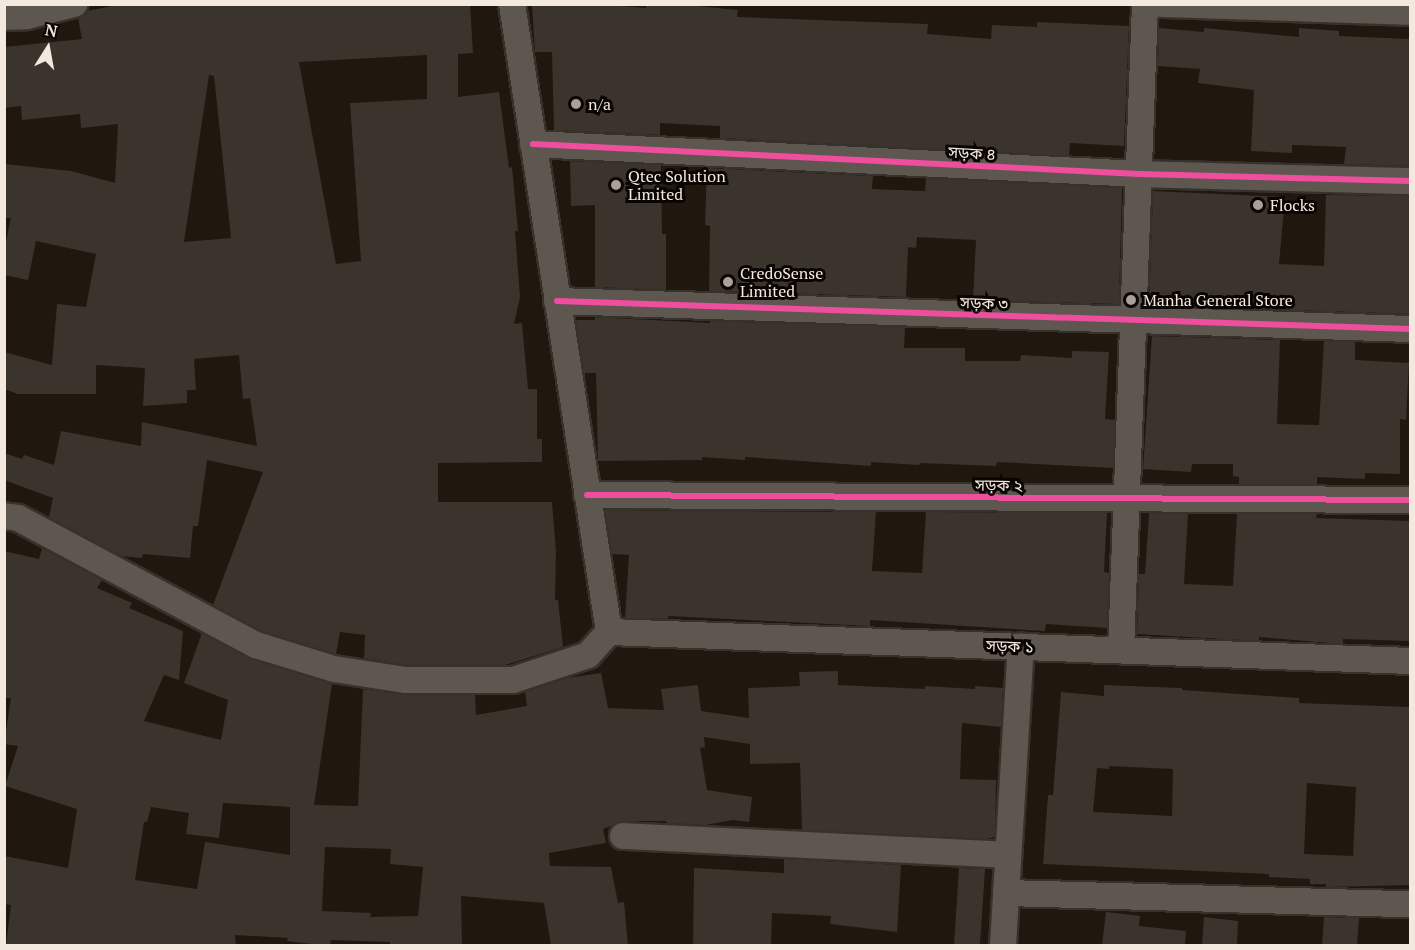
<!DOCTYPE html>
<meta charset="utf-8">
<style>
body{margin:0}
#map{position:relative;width:1415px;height:950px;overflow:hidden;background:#20170f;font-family:"PT Serif","Noto Sans Bengali",serif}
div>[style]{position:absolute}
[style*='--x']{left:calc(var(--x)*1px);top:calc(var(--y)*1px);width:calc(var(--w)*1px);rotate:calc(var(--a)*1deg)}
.building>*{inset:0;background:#3a342c}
.roads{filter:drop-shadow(2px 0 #37312c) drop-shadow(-2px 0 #37312c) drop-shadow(0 2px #37312c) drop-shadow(0 -2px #37312c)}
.minor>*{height:26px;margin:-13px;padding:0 13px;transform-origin:13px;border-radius:13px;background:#5d5750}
.cycleway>*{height:6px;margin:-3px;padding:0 3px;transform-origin:3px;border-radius:3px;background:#ef4d9e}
.dots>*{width:16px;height:16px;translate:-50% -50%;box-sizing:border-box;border:3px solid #0a0502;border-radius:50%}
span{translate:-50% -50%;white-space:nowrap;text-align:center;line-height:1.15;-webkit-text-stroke:6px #0a0502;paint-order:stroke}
.poi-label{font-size:16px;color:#f3e9df}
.left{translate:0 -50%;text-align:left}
.street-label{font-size:16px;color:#f3e9df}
.frame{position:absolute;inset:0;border:6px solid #f3e9df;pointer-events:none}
.north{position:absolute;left:18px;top:18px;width:60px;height:60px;-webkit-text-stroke:4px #0a0502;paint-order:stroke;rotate:11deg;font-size:16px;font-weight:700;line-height:24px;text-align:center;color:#f3e9df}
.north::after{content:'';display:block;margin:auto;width:21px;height:27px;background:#f3e9df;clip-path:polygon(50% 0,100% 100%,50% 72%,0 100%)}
</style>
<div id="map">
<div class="building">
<div style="clip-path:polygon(evenodd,122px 4px,470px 4px,473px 53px,458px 54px,458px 97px,499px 92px,509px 168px,512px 167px,518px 231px,515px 231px,520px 297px,514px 324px,522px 323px,528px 389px,537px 389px,537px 439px,542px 439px,542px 462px,438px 463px,438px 502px,552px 502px,556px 551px,555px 600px,558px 600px,563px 647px,505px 665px,407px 665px,364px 658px,365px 635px,340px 632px,336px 654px,262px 631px,213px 605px,263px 472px,207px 460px,198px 526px,193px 526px,190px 558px,143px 554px,142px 558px,120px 556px,49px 517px,53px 498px,4px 480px,4px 453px,22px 459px,24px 455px,54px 465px,61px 431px,141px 446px,142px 422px,257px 446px,250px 398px,243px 399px,239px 355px,194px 359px,196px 390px,187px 390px,187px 403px,143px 406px,145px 368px,96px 365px,96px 394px,18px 394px,4px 389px,4px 352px,52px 365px,57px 304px,86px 307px,96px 254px,36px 241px,28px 280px,4px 275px,4px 251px,11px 218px,4px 218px,4px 164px,71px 171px,115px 183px,118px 124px,81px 128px,80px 114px,22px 120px,21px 106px,4px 108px,4px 47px,82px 39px,78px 18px,87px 11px,122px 4px,427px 55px,427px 99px,350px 103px,361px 261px,336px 264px,299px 62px,427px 55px,122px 4px,209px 75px,214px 76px,231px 238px,184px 242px,209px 75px)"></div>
<div style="clip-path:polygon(532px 4px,598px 4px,646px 8px,646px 4px,686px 5px,738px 10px,737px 17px,928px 24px,927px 34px,991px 39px,992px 25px,1037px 27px,1037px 22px,1129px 26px,1124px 146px,1070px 143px,1069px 156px,720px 138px,720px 126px,660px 123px,660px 135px,554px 130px,552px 52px,535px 52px)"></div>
<div style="clip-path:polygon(1159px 28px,1204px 32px,1204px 28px,1299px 37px,1299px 28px,1339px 31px,1339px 36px,1410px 39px,1410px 166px,1344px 164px,1346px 147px,1292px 145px,1292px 153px,1251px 151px,1254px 90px,1198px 83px,1200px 69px,1158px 66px)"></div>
<div style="clip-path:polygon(570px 161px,661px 165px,662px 234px,666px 234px,666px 290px,595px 287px,595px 205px,571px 206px)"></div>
<div style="clip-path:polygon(707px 168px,873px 176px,872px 189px,925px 191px,926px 178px,1122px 188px,1119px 304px,973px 300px,976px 240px,917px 237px,916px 248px,908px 247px,906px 297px,709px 291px,710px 226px,705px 225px)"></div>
<div style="clip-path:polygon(1153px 191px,1285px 197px,1279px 264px,1324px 266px,1326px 195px,1410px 196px,1410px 314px,1149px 305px)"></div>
<div style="clip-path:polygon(595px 317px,710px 323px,710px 321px,905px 327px,904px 348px,965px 348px,965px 361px,1020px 361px,1021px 355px,1072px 358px,1072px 351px,1109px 352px,1105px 419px,1115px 420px,1113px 468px,997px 462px,996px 466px,920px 463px,919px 465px,871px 462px,871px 466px,745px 457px,745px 460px,702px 457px,702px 460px,598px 461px,596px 373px,584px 373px,576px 320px,595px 320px)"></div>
<div style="clip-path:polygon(1152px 336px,1280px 340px,1277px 424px,1319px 425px,1324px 341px,1355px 342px,1355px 360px,1409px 363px,1406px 420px,1400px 419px,1400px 474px,1365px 473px,1365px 479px,1317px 477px,1317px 484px,1239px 484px,1239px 477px,1233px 476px,1233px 464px,1192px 464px,1191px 472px,1143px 469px)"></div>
<div style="clip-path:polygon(605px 510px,876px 512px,872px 571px,922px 573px,926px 512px,1107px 513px,1104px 572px,1109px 573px,1107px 628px,1046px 624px,1045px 631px,870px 620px,870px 626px,668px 616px,668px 619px,625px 618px,629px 555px,612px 554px)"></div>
<div style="clip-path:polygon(1149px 513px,1188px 514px,1184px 584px,1233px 586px,1237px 514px,1317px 514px,1316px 518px,1410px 521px,1410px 641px,1343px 639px,1343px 644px,1259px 637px,1259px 641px,1137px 634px,1139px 574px,1145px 574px)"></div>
<div style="clip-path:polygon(evenodd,42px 548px,102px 580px,97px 588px,132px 603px,129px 608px,183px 631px,179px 680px,164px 675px,144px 721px,221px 740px,228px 700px,184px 683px,202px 633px,251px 659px,332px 684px,314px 805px,358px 806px,363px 689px,406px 695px,475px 695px,476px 715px,527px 706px,525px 692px,567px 678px,601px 673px,608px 708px,664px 710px,661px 689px,698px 685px,701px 711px,749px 718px,748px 688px,800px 686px,799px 672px,838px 671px,838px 685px,925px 689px,925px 686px,975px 689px,975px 686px,1003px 688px,1001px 727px,962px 723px,960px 779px,996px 780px,995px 837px,986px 839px,802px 830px,800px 763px,750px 764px,750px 744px,704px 737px,705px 747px,700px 748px,707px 790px,752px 797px,749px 822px,733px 820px,705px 825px,667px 823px,666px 821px,623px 821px,603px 829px,606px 843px,549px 853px,550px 866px,611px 867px,618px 903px,624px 902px,628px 945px,551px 945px,544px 903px,461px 896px,462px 945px,390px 945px,390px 942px,331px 940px,330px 945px,319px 945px,287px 941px,288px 938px,235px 935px,236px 945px,6px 945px,11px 905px,4px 904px,4px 856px,68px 868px,77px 809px,5px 786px,18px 746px,4px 744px,11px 698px,4px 698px,4px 551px,39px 559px,42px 548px,223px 803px,290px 807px,290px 855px,205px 842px,197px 889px,135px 880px,144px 822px,147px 822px,151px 807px,189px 813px,186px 834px,219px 838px,223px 803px,42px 548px,325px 847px,391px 849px,390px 864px,423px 867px,418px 916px,370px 917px,371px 913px,322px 911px,325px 847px)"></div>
<div style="clip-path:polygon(evenodd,1104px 685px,1182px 688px,1182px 690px,1299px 698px,1299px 703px,1410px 707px,1410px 885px,1326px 887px,1326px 884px,1310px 884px,1310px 879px,1269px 877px,1269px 874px,1043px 864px,1048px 795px,1053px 795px,1061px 692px,1104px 696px,1104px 685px,1109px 766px,1173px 769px,1172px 816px,1093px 812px,1097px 768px,1109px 769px,1109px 766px,1104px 685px,1307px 783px,1356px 787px,1353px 856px,1304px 854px,1307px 783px)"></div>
<div style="clip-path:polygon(784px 859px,901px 865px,897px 932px,830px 924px,831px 916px,772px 913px,771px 945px,693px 945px,694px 868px,784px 873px)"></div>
<div style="clip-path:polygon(959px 868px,985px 869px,980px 945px,954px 945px)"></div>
<div style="clip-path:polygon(1106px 912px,1140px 916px,1139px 926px,1186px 931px,1185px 945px,1102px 945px)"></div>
<div style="clip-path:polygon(1204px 917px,1238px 921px,1237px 945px,1202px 945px)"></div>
<div style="clip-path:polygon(1324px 917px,1359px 918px,1357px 945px,1322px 945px)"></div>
</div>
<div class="roads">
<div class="minor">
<div style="--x:512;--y:4;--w:635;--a:81.22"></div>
<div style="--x:1162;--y:4;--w:248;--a:1.8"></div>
<div style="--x:4;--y:17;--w:23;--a:-2"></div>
<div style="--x:27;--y:16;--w:49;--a:-14.3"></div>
<div style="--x:533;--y:144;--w:607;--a:2.83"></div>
<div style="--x:1139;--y:174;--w:271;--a:1.5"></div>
<div style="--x:557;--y:301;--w:853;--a:1.88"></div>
<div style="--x:587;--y:495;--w:823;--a:0.35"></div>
<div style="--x:4;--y:516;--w:14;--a:8"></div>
<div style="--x:18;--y:518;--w:270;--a:28.1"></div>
<div style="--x:256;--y:645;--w:82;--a:17.1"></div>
<div style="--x:334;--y:669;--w:73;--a:8.7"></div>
<div style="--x:406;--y:680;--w:107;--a:0"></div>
<div style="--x:513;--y:680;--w:79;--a:-18.4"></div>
<div style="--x:588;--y:655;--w:31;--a:-48"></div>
<div style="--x:609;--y:632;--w:802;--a:2.07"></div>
<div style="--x:1121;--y:650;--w:646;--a:-87.87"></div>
<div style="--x:623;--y:836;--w:385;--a:2.8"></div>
<div style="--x:1006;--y:893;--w:404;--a:1.6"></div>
<div style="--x:1003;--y:946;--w:300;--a:-86.6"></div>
</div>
</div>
<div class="cycleway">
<div style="--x:533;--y:144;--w:607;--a:2.83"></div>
<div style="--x:1139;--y:174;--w:271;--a:1.5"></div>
<div style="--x:557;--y:301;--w:853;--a:1.88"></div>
<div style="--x:587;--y:495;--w:823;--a:0.35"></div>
</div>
<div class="dots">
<div style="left:576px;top:104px;background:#a9a096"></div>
<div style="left:616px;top:185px;background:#a9a096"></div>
<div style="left:1258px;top:205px;background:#a9a096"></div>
<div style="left:728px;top:282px;background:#a9a096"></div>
<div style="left:1131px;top:300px;background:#a9a096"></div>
</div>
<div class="poi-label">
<span class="left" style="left:588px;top:104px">n/a</span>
<span class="left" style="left:628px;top:185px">Qtec Solution<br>Limited</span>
<span class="left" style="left:1270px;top:205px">Flocks</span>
<span class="left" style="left:740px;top:282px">CredoSense<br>Limited</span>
<span class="left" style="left:1143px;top:300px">Manha General Store</span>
</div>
<div class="street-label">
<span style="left:972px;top:153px;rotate:3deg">সড়ক ৪</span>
<span style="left:984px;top:303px;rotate:2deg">সড়ক ৩</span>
<span style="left:999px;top:485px;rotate:1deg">সড়ক ২</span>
<span style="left:1010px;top:646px;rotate:2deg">সড়ক ১</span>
</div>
<div class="frame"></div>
<div class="north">N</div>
</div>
